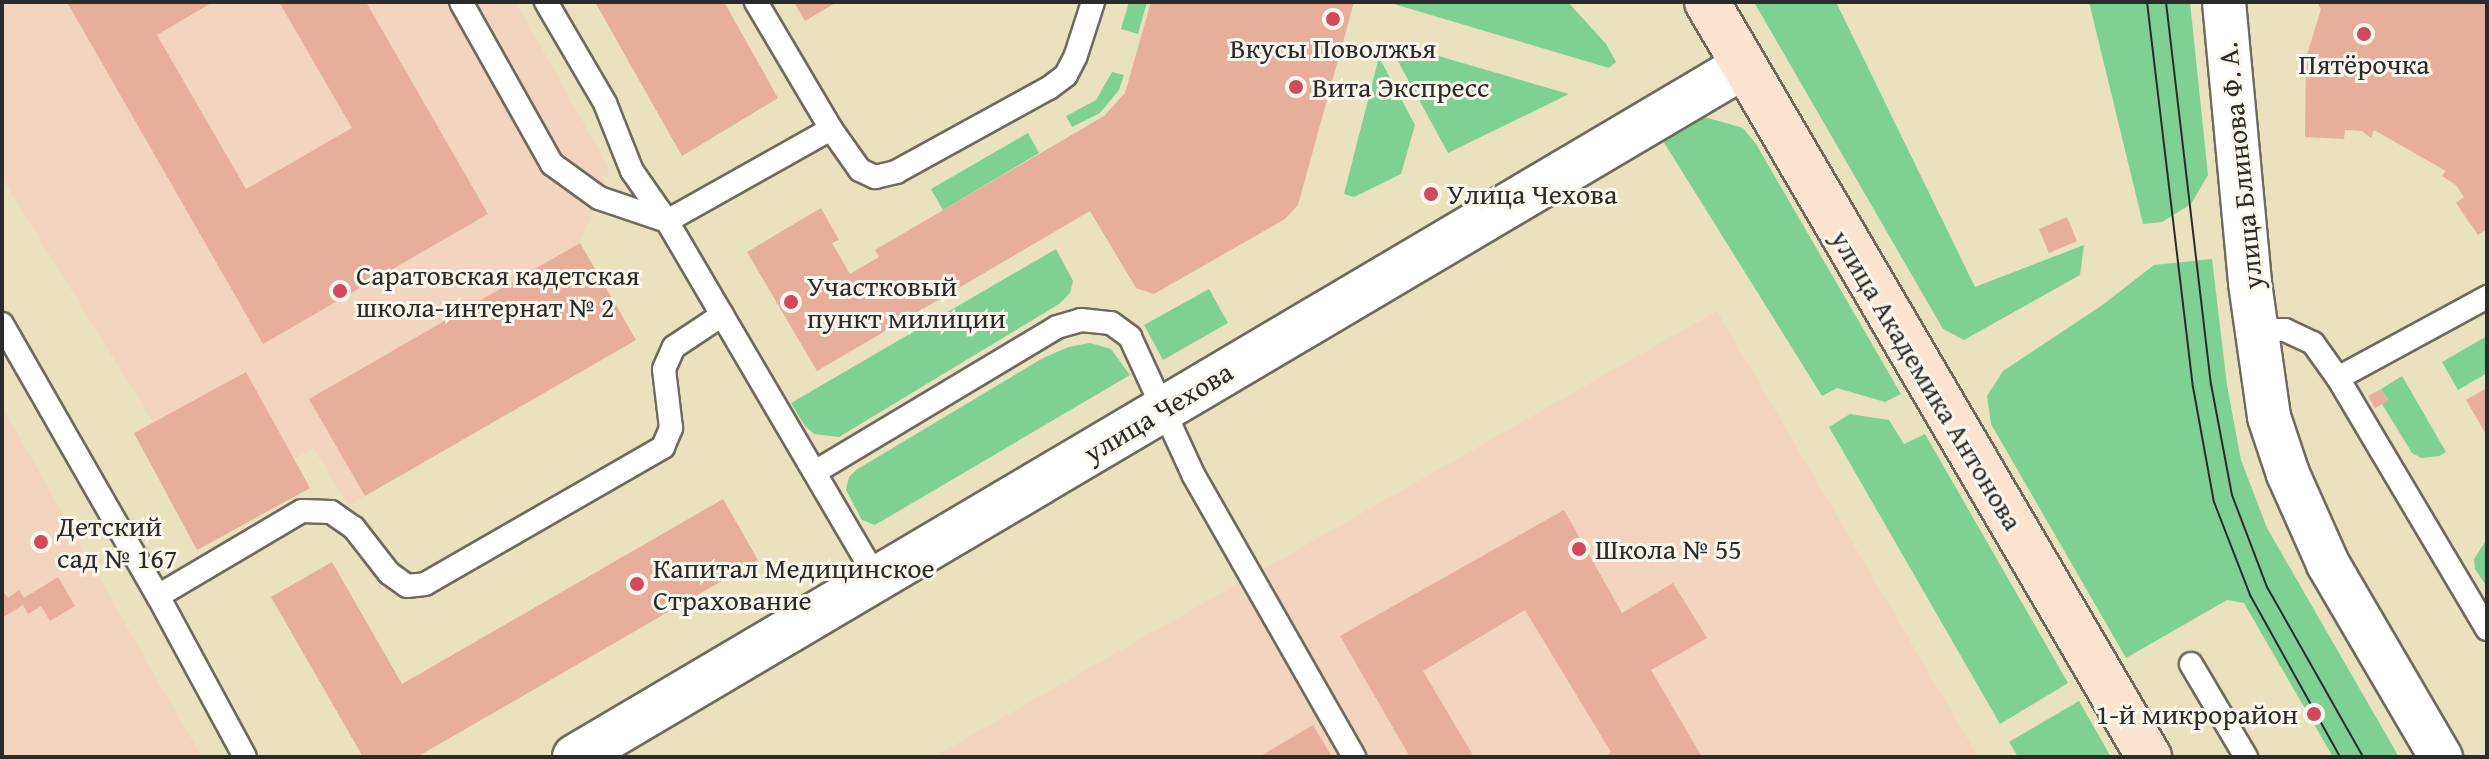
<!DOCTYPE html>
<meta charset="utf-8">
<style>
body{margin:0}
#map{position:relative;width:2489px;height:759px;overflow:hidden;background:#eae1be;font-family:"Gentium Book Plus",serif}
div>[style]{position:absolute}
[style*='--x']{left:calc(var(--x)*1px);top:calc(var(--y)*1px);width:calc(var(--w)*1px);rotate:calc(var(--a)*1deg)}
.built>*{inset:0;background:#f3d4be}
.green>*{inset:0;background:#7fd193}
.building>*{inset:0;background:#e6ae9b}
.roads{filter:drop-shadow(2px 0 #6e6b5e) drop-shadow(-2px 0 #6e6b5e) drop-shadow(0 2px #6e6b5e) drop-shadow(0 -2px #6e6b5e)}
.service>*{height:22px;margin:-11px;padding:0 11px;transform-origin:11px;border-radius:11px;background:#fff}
.minor>*{height:42px;margin:-21px;padding:0 21px;transform-origin:21px;border-radius:21px;background:#fff}
.tertiary>*{height:44px;margin:-22px;padding:0 22px;transform-origin:22px;border-radius:22px;background:#fff}
.secondary>*{height:44px;margin:-22px;padding:0 22px;transform-origin:22px;border-radius:22px;background:#fde4d1}
.tram>*{height:2px;margin:-1px;padding:0 1px;transform-origin:1px;border-radius:1px;background:#2b2b2b}
.dots>*{width:22px;height:22px;translate:-50% -50%;box-sizing:border-box;border:4px solid #fbf7ec;border-radius:50%}
span{translate:-50% -50%;white-space:nowrap;text-align:center;line-height:1.15;-webkit-text-stroke:6px #fbf7ec;paint-order:stroke}
.poi-label{font-size:28px;color:#2b2b2b}
.left{translate:0 -50%;text-align:left}
.right{translate:-100% -50%;text-align:right}
.street-label{font-size:28px;color:#2b2b2b}
.frame{position:absolute;inset:0;border:4px solid #2b2b2b;pointer-events:none}
</style>
<div id="map">
<div class="built">
<div style="clip-path:polygon(2px 2px,516px 2px,609px 169px,580px 243px,636px 340px,349px 505px,313px 448px,294px 459px,310px 488px,197px 550px,134px 433px,153px 422px,2px 178px)"></div>
<div style="clip-path:polygon(1717px 311px,1978px 757px,938px 757px,937px 755px)"></div>
<div style="clip-path:polygon(2px 406px,156px 678px,202px 757px,2px 757px)"></div>
</div>
<div class="green">
<div style="clip-path:polygon(1129px 2px,1147px 2px,1138px 34px,1121px 29px)"></div>
<div style="clip-path:polygon(1399px 2px,1568px 2px,1606px 44px,1616px 62px,1609px 68px,1394px 4px)"></div>
<div style="clip-path:polygon(1754px 2px,1836px 2px,1975px 287px,2084px 245px,2080px 275px,1964px 340px,1943px 329px)"></div>
<div style="clip-path:polygon(2089px 2px,2190px 2px,2208px 175px,2191px 204px,2162px 222px,2143px 224px)"></div>
<div style="clip-path:polygon(1387px 41px,1569px 94px,1448px 153px)"></div>
<div style="clip-path:polygon(1379px 57px,1415px 125px,1401px 174px,1354px 197px,1344px 194px)"></div>
<div style="clip-path:polygon(1112px 72px,1124px 75px,1119px 90px,1100px 113px,1072px 127px,1066px 116px,1096px 100px)"></div>
<div style="clip-path:polygon(1701px 116px,1743px 128px,1756px 144px,1901px 394px,1885px 402px,1837px 388px,1822px 396px,1660px 136px)"></div>
<div style="clip-path:polygon(1028px 133px,1039px 153px,943px 210px,931px 189px)"></div>
<div style="clip-path:polygon(1056px 249px,1073px 281px,1070px 293px,1059px 304px,839px 437px,814px 434px,805px 426px,791px 403px)"></div>
<div style="clip-path:polygon(2212px 259px,2227px 385px,2241px 460px,2267px 528px,2399px 757px,2333px 757px,2244px 603px,2227px 600px,2126px 658px,1991px 424px,1987px 396px,2003px 371px,2101px 306px,2154px 265px)"></div>
<div style="clip-path:polygon(1209px 289px,1228px 323px,1163px 360px,1144px 325px)"></div>
<div style="clip-path:polygon(2487px 336px,2487px 373px,2458px 390px,2442px 362px)"></div>
<div style="clip-path:polygon(1090px 343px,1111px 349px,1130px 375px,875px 525px,862px 520px,846px 490px,849px 477px,856px 470px,1043px 358px,1069px 347px)"></div>
<div style="clip-path:polygon(2402px 376px,2446px 452px,2439px 456px,2421px 458px,2412px 453px,2382px 404px,2388px 400px,2381px 389px)"></div>
<div style="clip-path:polygon(1850px 414px,1889px 420px,1904px 444px,1925px 434px,2068px 683px,2000px 724px,1829px 427px)"></div>
<div style="clip-path:polygon(2487px 539px,2487px 587px,2475px 569px,2474px 559px)"></div>
<div style="clip-path:polygon(2079px 701px,2111px 757px,2018px 757px,2009px 742px)"></div>
</div>
<div class="building">
<div style="clip-path:polygon(67px 2px,213px 2px,157px 35px,246px 189px,352px 128px,279px 2px,366px 2px,488px 214px,263px 344px)"></div>
<div style="clip-path:polygon(595px 2px,724px 2px,778px 98px,682px 156px)"></div>
<div style="clip-path:polygon(794px 2px,837px 2px,805px 21px)"></div>
<div style="clip-path:polygon(1151px 2px,1354px 2px,1298px 205px,1285px 219px,1154px 294px,1136px 288px,1090px 211px,817px 371px,747px 252px,821px 208px,839px 240px,832px 243px,850px 274px,879px 257px,875px 250px,1104px 116px,1125px 93px)"></div>
<div style="clip-path:polygon(2317px 2px,2487px 2px,2487px 229px,2478px 235px,2456px 203px,2464px 197px,2456px 185px,2442px 176px,2446px 171px,2374px 130px,2371px 138px,2362px 131px,2345px 130px,2344px 139px,2305px 137px,2306px 58px,2321px 9px)"></div>
<div style="clip-path:polygon(2067px 217px,2077px 241px,2049px 253px,2039px 229px)"></div>
<div style="clip-path:polygon(580px 243px,636px 340px,365px 496px,309px 399px)"></div>
<div style="clip-path:polygon(246px 372px,310px 488px,197px 550px,134px 433px)"></div>
<div style="clip-path:polygon(2487px 388px,2487px 436px,2466px 400px)"></div>
<div style="clip-path:polygon(2381px 389px,2388px 401px,2375px 408px,2368px 396px)"></div>
<div style="clip-path:polygon(723px 499px,758px 560px,417px 757px,363px 757px,271px 597px,332px 562px,402px 684px)"></div>
<div style="clip-path:polygon(1564px 510px,1622px 613px,1673px 583px,1707px 638px,1651px 670px,1702px 757px,1604px 757px,1611px 752px,1525px 610px,1423px 671px,1474px 757px,1410px 757px,1340px 636px)"></div>
<div style="clip-path:polygon(58px 577px,75px 606px,50px 621px,41px 606px,28px 614px,23px 605px,2px 618px,2px 589px,8px 598px,19px 590px,24px 598px)"></div>
<div style="clip-path:polygon(1313px 725px,1332px 757px,1259px 757px)"></div>
</div>
<div class="roads">
<div class="service">
<div style="--x:461;--y:2;--w:186;--a:60.7"></div>
<div style="--x:552;--y:164;--w:58;--a:35.9"></div>
<div style="--x:599;--y:198;--w:72;--a:18.7"></div>
<div style="--x:667;--y:221;--w:61;--a:-125"></div>
<div style="--x:632;--y:171;--w:73;--a:-111.7"></div>
<div style="--x:605;--y:103;--w:117;--a:-120.3"></div>
<div style="--x:756;--y:2;--w:147;--a:59.4"></div>
<div style="--x:2;--y:324;--w:314;--a:60.2"></div>
<div style="--x:158;--y:596;--w:183;--a:61.6"></div>
<div style="--x:2256;--y:330;--w:29;--a:0"></div>
<div style="--x:2285;--y:330;--w:31;--a:25"></div>
<div style="--x:2313;--y:343;--w:43;--a:54.5"></div>
<div style="--x:2338;--y:378;--w:292;--a:59.3"></div>
<div style="--x:2338;--y:378;--w:170;--a:-28.5"></div>
<div style="--x:815;--y:472;--w:282;--a:-30.9"></div>
<div style="--x:1057;--y:327;--w:25;--a:-16"></div>
<div style="--x:1081;--y:320;--w:30;--a:6"></div>
<div style="--x:1111;--y:323;--w:24;--a:36"></div>
<div style="--x:1130;--y:337;--w:153;--a:65.3"></div>
<div style="--x:1194;--y:476;--w:323;--a:60.3"></div>
<div style="--x:877;--y:579;--w:415;--a:-120.4"></div>
<div style="--x:667;--y:221;--w:188;--a:-29.3"></div>
<div style="--x:831;--y:129;--w:50;--a:54.7"></div>
<div style="--x:860;--y:170;--w:17;--a:25"></div>
<div style="--x:875;--y:177;--w:22;--a:-13"></div>
<div style="--x:896;--y:172;--w:175;--a:-28.8"></div>
<div style="--x:1049;--y:88;--w:21;--a:-37"></div>
<div style="--x:1066;--y:75;--w:22;--a:-63"></div>
<div style="--x:1076;--y:55;--w:56;--a:-72.2"></div>
<div style="--x:158;--y:596;--w:167;--a:-30.6"></div>
<div style="--x:302;--y:511;--w:29;--a:2"></div>
<div style="--x:331;--y:512;--w:28;--a:35"></div>
<div style="--x:354;--y:528;--w:57;--a:52.1"></div>
<div style="--x:389;--y:573;--w:22;--a:36"></div>
<div style="--x:407;--y:586;--w:18;--a:-6"></div>
<div style="--x:425;--y:584;--w:275;--a:-29.9"></div>
<div style="--x:663;--y:447;--w:21;--a:-67"></div>
<div style="--x:671;--y:428;--w:59;--a:-96.8"></div>
<div style="--x:664;--y:369;--w:24;--a:-66"></div>
<div style="--x:674;--y:347;--w:58;--a:-33.7"></div>
<div style="--x:2191;--y:664;--w:108;--a:59.4"></div>
</div>
<div class="minor">
<div style="--x:2224;--y:2;--w:282;--a:84.7"></div>
<div style="--x:2250;--y:283;--w:135;--a:81.9"></div>
<div style="--x:2269;--y:417;--w:60;--a:71.6"></div>
<div style="--x:2288;--y:474;--w:98;--a:66"></div>
<div style="--x:2328;--y:564;--w:224;--a:59.7"></div>
</div>
<div class="tertiary">
<div style="--x:575;--y:757;--w:1356;--a:-30.59"></div>
</div>
<div class="secondary">
<div style="--x:1707;--y:2;--w:875;--a:59.65"></div>
</div>
</div>
<div class="tram">
<div style="--x:2147;--y:2;--w:388;--a:83.2"></div>
<div style="--x:2193;--y:387;--w:117;--a:79.7"></div>
<div style="--x:2214;--y:502;--w:100;--a:68.8"></div>
<div style="--x:2250;--y:595;--w:185;--a:60.9"></div>
<div style="--x:2166;--y:2;--w:385;--a:83.3"></div>
<div style="--x:2211;--y:384;--w:113;--a:79.3"></div>
<div style="--x:2232;--y:495;--w:98;--a:69.2"></div>
<div style="--x:2267;--y:587;--w:195;--a:60.5"></div>
</div>
<div class="dots">
<div style="left:1333px;top:19px;background:#d1495b"></div>
<div style="left:2364px;top:34px;background:#d1495b"></div>
<div style="left:1296px;top:87px;background:#d1495b"></div>
<div style="left:1431px;top:194px;background:#d1495b"></div>
<div style="left:340px;top:291px;background:#d1495b"></div>
<div style="left:791px;top:302px;background:#d1495b"></div>
<div style="left:41px;top:542px;background:#d1495b"></div>
<div style="left:1579px;top:549px;background:#d1495b"></div>
<div style="left:637px;top:584px;background:#d1495b"></div>
<div style="left:2314px;top:714px;background:#d1495b"></div>
</div>
<div class="poi-label">
<span style="left:1333px;top:48px">Вкусы Поволжья</span>
<span style="left:2364px;top:64px">Пятёрочка</span>
<span class="left" style="left:1312px;top:87px">Вита Экспресс</span>
<span class="left" style="left:1447px;top:194px">Улица Чехова</span>
<span class="left" style="left:356px;top:291px">Саратовская кадетская<br>школа-интернат № 2</span>
<span class="left" style="left:807px;top:302px">Участковый<br>пункт милиции</span>
<span class="left" style="left:57px;top:542px">Детский<br>сад № 167</span>
<span class="left" style="left:1595px;top:549px">Школа № 55</span>
<span class="left" style="left:653px;top:584px">Капитал Медицинское<br>Страхование</span>
<span class="right" style="left:2298px;top:714px">1-й микрорайон</span>
</div>
<div class="street-label">
<span style="left:2240px;top:166px;rotate:-96deg">улица Блинова Ф. А.</span>
<span style="left:1927px;top:380px;rotate:59deg">улица Академика Антонова</span>
<span style="left:1158px;top:412px;rotate:-31deg">улица Чехова</span>
</div>
<div class="frame"></div>
</div>
